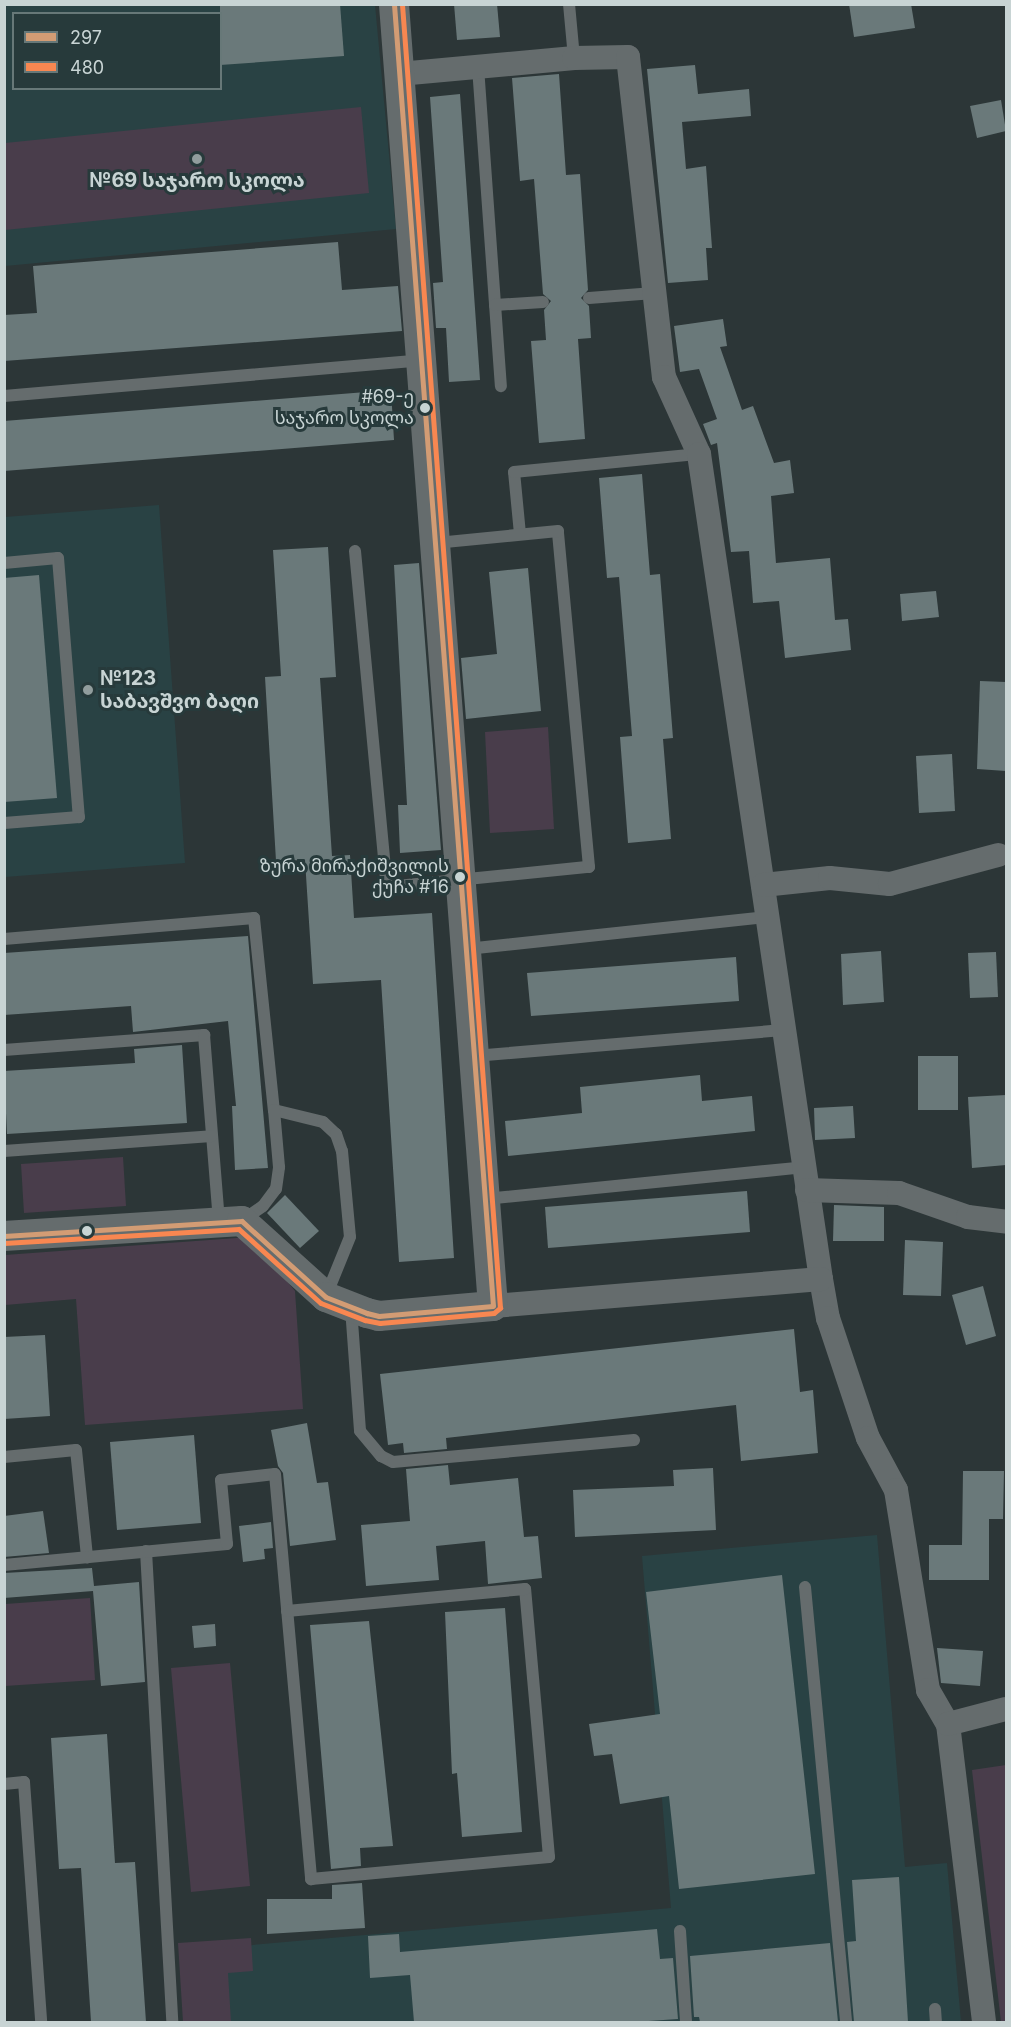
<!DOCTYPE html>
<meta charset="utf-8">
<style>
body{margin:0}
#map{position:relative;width:1011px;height:2027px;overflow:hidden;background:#2c3637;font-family:Inter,"Noto Sans Georgian",sans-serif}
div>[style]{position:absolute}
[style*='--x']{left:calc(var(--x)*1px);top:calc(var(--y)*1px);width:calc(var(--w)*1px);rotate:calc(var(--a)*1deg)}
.built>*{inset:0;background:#294244}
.green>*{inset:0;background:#493d4b}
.building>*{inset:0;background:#6a797a}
.service>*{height:12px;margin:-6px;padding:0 6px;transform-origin:6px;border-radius:6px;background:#656c6d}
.minor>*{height:24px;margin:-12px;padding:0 12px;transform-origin:12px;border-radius:12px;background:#656c6d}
.tertiary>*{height:30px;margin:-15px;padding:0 15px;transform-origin:15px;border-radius:15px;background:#656c6d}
.bus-1>*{height:4.5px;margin:-2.25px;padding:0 2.25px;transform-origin:2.25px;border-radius:2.25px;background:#d39c74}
.bus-2>*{height:4.5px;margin:-2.25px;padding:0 2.25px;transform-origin:2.25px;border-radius:2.25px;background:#f88751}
.dots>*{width:16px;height:16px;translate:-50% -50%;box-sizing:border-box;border:3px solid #273a3b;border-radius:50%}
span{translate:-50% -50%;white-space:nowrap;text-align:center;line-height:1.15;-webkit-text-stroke:6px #273a3b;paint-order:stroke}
.bus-label{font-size:18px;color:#c8d4d4}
.right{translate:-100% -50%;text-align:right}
.poi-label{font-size:20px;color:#c8d4d4;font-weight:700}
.left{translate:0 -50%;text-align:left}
.frame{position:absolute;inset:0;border:6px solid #c8d4d4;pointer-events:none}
.legend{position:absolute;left:12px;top:12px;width:210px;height:78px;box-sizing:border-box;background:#273a3b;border:2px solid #677878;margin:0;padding:8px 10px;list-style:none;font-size:18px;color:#c8d4d4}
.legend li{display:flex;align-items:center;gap:12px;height:30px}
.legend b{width:30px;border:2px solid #677878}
</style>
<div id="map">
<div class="built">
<div style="clip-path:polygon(evenodd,5px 5px,375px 5px,396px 229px,5px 266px,5px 5px,14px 14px,220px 14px,220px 88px,14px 88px,14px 14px)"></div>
<div style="clip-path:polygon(159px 505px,185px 863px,5px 877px,5px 517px)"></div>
<div style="clip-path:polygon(877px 1535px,905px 1867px,947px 1863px,961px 2022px,213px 2022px,207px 1949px,671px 1908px,642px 1556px)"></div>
</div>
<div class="green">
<div style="clip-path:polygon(361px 107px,369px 193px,5px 230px,5px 143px)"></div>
<div style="clip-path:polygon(548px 727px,554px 829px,490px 833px,485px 732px)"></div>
<div style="clip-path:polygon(123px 1157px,126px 1206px,24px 1213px,21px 1164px)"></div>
<div style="clip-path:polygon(250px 1237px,295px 1291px,303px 1409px,85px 1425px,76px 1299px,5px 1305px,5px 1255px)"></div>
<div style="clip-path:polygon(90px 1598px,95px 1680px,5px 1686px,5px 1604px)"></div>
<div style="clip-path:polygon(230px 1663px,250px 1886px,191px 1892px,171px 1668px)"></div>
<div style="clip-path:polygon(1006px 1765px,1006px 2022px,1001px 2022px,972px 1770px)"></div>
<div style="clip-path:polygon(251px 1938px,253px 1971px,228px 1973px,231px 2022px,183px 2022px,178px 1943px)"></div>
</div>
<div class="building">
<div style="clip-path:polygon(220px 4px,340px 4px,344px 56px,220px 65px)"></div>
<div style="clip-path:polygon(454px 4px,497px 4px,500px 37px,457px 40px)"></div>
<div style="clip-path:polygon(849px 4px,911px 4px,915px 28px,854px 37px)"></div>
<div style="clip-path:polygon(695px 65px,698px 94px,749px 89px,751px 116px,682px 122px,686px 169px,706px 166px,712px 248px,706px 248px,708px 280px,668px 283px,647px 69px)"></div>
<div style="clip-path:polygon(559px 74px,566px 175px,580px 174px,588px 290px,581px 298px,589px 306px,591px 338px,578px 339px,585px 439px,539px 443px,531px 341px,546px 340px,544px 310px,551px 301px,543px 294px,534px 179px,520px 181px,512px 78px)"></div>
<div style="clip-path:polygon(460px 94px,480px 380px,449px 382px,446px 328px,436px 328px,433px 283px,443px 282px,430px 97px)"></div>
<div style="clip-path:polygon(1001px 100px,1006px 131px,977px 138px,970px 106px)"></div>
<div style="clip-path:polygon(338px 242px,342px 290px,398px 286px,402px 331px,4px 361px,4px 315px,37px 313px,33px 266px)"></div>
<div style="clip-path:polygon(723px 319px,727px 346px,720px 347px,742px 410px,753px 406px,774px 463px,790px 460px,794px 493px,771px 496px,776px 563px,830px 558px,835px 620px,848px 619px,851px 650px,785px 658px,779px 601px,753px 603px,749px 551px,731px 552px,717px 443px,711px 445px,703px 424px,717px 419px,699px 369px,680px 372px,674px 326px)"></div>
<div style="clip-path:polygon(391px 390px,394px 440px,4px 471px,4px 421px)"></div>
<div style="clip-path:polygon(642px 474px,650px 575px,660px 574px,673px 738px,663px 739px,671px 839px,628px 843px,620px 737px,632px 736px,619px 577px,607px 578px,599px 478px)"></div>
<div style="clip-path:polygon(328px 547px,336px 677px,320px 678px,332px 856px,350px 855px,354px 918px,432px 913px,454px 1258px,399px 1262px,381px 980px,313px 984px,305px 860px,276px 861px,265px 677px,281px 676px,273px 550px)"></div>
<div style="clip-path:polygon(419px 563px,441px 850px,400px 853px,398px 805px,407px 805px,394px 565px)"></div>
<div style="clip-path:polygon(528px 568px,541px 711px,466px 719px,461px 658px,497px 654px,489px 572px)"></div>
<div style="clip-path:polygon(39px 575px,57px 798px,4px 802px,4px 578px)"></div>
<div style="clip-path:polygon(936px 591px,939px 617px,902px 621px,900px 594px)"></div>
<div style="clip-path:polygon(980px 681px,1006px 682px,1006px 771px,977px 769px)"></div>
<div style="clip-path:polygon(952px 754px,955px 811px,919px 813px,916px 756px)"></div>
<div style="clip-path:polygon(248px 936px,268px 1168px,235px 1170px,232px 1106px,236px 1106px,228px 1021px,133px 1032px,131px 1006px,4px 1015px,4px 953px)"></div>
<div style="clip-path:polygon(881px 951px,884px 1002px,843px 1005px,841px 954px)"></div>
<div style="clip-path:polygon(996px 952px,998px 997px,970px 998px,968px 953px)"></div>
<div style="clip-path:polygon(736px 957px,739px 1001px,531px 1016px,527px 973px)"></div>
<div style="clip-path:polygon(182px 1045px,187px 1123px,7px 1134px,4px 1071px,135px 1063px,134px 1049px)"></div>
<div style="clip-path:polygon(918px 1056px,958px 1056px,958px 1110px,918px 1110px)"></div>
<div style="clip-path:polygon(700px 1075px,702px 1101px,752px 1096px,755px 1131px,508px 1156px,505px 1121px,582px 1113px,580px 1087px)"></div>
<div style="clip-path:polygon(1006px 1095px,1006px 1165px,972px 1168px,968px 1097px)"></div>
<div style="clip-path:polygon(853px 1106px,855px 1138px,815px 1140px,814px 1108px)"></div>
<div style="clip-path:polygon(747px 1191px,750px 1232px,548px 1248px,545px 1207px)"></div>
<div style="clip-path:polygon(285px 1195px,319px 1231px,300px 1248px,267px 1213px)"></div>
<div style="clip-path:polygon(834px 1205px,884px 1207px,884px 1241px,833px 1241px)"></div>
<div style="clip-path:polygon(905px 1240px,943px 1242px,941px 1296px,903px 1295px)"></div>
<div style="clip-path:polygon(983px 1286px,996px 1336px,966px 1345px,952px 1295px)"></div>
<div style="clip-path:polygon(794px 1329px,800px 1392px,813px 1390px,818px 1453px,741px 1461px,736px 1405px,446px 1438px,447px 1449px,404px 1453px,403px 1443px,388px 1445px,380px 1374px)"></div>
<div style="clip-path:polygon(45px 1335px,50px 1416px,4px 1419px,4px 1337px)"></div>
<div style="clip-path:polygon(307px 1423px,317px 1483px,328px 1482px,336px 1540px,290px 1546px,283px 1473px,278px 1466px,271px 1430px)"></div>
<div style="clip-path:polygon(194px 1435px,201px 1523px,117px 1530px,110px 1442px)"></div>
<div style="clip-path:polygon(448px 1465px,450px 1485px,518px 1478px,524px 1537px,538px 1536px,542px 1578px,488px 1584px,485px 1541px,436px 1546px,439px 1580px,366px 1586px,361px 1525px,410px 1521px,406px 1469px)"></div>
<div style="clip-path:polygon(713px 1468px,716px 1530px,575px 1537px,573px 1490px,674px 1486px,673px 1470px)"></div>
<div style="clip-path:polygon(963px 1471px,1004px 1471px,1003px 1519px,989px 1519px,989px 1580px,929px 1580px,929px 1545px,962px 1545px)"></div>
<div style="clip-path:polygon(43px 1511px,49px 1553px,4px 1557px,4px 1516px)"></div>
<div style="clip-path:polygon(271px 1522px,273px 1548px,264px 1549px,265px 1559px,243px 1562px,239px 1526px)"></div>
<div style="clip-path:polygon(92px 1568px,94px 1586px,139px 1582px,145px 1682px,101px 1686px,93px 1591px,4px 1598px,4px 1573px)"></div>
<div style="clip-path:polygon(782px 1575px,815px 1874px,679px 1889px,669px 1796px,620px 1804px,612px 1754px,594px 1756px,589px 1724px,660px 1714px,646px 1592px)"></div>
<div style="clip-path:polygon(505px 1608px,522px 1832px,462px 1837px,457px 1773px,452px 1774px,445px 1612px)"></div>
<div style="clip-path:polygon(369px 1621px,393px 1846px,360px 1848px,361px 1866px,331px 1869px,310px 1625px)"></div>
<div style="clip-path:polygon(215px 1624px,216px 1646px,194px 1648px,192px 1626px)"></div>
<div style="clip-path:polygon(937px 1648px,983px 1651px,980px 1686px,941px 1683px)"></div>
<div style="clip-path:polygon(107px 1734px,115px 1863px,135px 1862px,146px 2022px,91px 2022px,81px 1868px,59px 1869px,51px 1738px)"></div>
<div style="clip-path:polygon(899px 1877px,908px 2022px,854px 2022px,847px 1942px,856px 1941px,852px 1880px)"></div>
<div style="clip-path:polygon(362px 1883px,365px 1928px,267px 1934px,267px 1899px,332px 1899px,332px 1885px)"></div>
<div style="clip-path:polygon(657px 1929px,660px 1959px,673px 1958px,678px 2019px,634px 2022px,414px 2022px,410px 1975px,370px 1978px,368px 1936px,399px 1934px,400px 1952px)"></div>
<div style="clip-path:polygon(830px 1943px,838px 2022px,700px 2022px,699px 2017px,694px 2017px,690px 1956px)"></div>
</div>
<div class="service">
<div style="--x:569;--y:4;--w:54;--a:84.7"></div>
<div style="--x:478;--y:67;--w:320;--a:85.9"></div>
<div style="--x:589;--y:298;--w:65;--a:-4.4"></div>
<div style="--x:495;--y:305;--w:48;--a:-3.6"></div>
<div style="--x:4;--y:396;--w:419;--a:-4.9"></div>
<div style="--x:520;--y:534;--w:62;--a:-95.5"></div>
<div style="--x:514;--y:472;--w:186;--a:-5.6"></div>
<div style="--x:355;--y:551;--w:338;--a:84.6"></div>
<div style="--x:387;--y:887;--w:203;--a:-5.7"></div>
<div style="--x:589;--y:867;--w:337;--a:-95.3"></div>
<div style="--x:558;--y:531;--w:124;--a:174.4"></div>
<div style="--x:4;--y:563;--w:54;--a:-5.3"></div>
<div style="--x:58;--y:558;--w:260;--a:85.4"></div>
<div style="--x:79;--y:817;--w:75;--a:175.4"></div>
<div style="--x:4;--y:939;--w:251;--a:-4.8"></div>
<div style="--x:254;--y:918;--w:193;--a:84.1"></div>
<div style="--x:274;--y:1110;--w:50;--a:13.8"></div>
<div style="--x:323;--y:1122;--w:18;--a:43"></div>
<div style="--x:336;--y:1134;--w:18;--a:71"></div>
<div style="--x:342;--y:1151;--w:86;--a:84.7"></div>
<div style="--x:350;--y:1237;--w:64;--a:112.1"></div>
<div style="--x:467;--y:949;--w:302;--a:-6.1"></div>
<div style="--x:4;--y:1050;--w:201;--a:-4.3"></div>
<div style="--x:204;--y:1035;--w:186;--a:85.4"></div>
<div style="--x:474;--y:1056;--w:310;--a:-4.8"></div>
<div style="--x:4;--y:1151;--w:208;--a:-4.1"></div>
<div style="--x:485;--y:1199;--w:321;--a:-5.7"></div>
<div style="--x:243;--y:1220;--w:24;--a:-35"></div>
<div style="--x:263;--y:1206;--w:21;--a:-53"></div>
<div style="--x:276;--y:1189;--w:22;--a:-82"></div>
<div style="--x:279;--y:1167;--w:57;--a:-95"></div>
<div style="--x:351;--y:1308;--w:123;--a:85.8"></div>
<div style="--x:360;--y:1431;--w:33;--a:50"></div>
<div style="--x:381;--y:1456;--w:13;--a:27"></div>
<div style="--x:393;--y:1462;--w:242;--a:-5.2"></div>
<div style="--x:4;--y:1457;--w:72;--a:-5.6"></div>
<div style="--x:76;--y:1450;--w:108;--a:84.1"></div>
<div style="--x:146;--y:1551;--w:472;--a:86.8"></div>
<div style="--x:4;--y:1565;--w:224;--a:-5.4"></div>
<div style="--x:227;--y:1544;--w:64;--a:-95.4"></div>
<div style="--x:221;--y:1480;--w:54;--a:-6.3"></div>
<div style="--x:275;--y:1474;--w:407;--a:84.9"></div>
<div style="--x:311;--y:1879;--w:239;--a:-5.3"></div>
<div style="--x:549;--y:1857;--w:269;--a:-95.1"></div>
<div style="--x:525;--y:1589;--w:239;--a:174.7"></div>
<div style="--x:805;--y:1587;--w:437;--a:84.6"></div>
<div style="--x:4;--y:1784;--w:20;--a:-6"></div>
<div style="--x:24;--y:1782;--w:241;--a:85.9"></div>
<div style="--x:680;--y:1931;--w:91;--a:86.2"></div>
<div style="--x:935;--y:2009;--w:13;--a:86"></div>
</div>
<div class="minor">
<div style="--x:399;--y:74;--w:176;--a:-5.2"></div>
<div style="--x:574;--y:58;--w:54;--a:-1.1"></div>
<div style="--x:628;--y:57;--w:322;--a:83.6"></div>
<div style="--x:664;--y:377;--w:85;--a:65.6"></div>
<div style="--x:699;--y:454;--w:834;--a:81.59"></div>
<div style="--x:821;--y:1279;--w:40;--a:80"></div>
<div style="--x:828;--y:1318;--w:126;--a:71.6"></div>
<div style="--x:868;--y:1438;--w:59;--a:61.7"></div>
<div style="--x:896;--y:1490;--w:203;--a:80.9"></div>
<div style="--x:928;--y:1690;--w:39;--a:60"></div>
<div style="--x:948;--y:1724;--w:300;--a:83.1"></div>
<div style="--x:763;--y:885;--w:67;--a:-6"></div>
<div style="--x:830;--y:878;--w:60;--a:5.7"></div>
<div style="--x:890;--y:884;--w:112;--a:-15"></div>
<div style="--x:807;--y:1190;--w:92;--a:1.9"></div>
<div style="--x:899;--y:1193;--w:73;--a:19.2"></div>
<div style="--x:968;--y:1217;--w:38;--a:7"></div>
<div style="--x:493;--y:1306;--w:329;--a:-4.7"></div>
<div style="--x:948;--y:1724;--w:60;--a:-14.5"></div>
</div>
<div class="tertiary">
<div style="--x:4;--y:1236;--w:238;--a:-3.6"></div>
<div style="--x:242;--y:1221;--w:113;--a:42.1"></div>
<div style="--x:326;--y:1297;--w:44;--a:21.3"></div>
<div style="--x:367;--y:1313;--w:12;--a:14"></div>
<div style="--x:379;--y:1316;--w:114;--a:-5"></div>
<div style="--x:493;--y:1306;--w:1306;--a:-94.35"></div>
</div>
<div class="bus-1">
<div style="--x:4;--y:1236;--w:238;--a:-3.6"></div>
<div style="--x:242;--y:1221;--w:113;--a:42.1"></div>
<div style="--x:326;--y:1297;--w:44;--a:21.3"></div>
<div style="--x:367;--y:1313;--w:12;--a:14"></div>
<div style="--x:379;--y:1316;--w:114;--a:-5"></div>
<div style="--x:493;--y:1306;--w:1306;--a:-94.35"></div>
</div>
<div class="bus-2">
<div style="--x:4;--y:1243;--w:235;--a:-3.4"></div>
<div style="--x:239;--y:1229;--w:110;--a:42.1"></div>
<div style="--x:321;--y:1303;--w:47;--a:21.1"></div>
<div style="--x:365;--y:1320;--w:15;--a:11"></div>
<div style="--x:380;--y:1323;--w:114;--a:-5"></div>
<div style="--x:494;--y:1313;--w:8;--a:-40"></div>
<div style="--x:500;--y:1308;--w:1308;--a:-94.3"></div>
</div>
<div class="dots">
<div style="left:197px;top:159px;background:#919d9d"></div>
<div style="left:425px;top:408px;background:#c8d4d4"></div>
<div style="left:88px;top:690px;background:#919d9d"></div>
<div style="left:460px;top:877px;background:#c8d4d4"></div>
<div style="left:87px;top:1231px;background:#c8d4d4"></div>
</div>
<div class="bus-label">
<span class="right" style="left:414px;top:408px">#69-ე<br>საჯარო სკოლა</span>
<span class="right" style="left:449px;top:877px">ზურა მირაქიშვილის<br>ქუჩა #16</span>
</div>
<div class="poi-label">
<span style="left:197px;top:180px">№69 საჯარო სკოლა</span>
<span class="left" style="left:100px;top:690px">№123<br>საბავშვო ბაღი</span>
</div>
<div class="frame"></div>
<ul class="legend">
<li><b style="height:8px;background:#d39c74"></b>297</li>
<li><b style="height:8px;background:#f88751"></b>480</li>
</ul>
</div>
